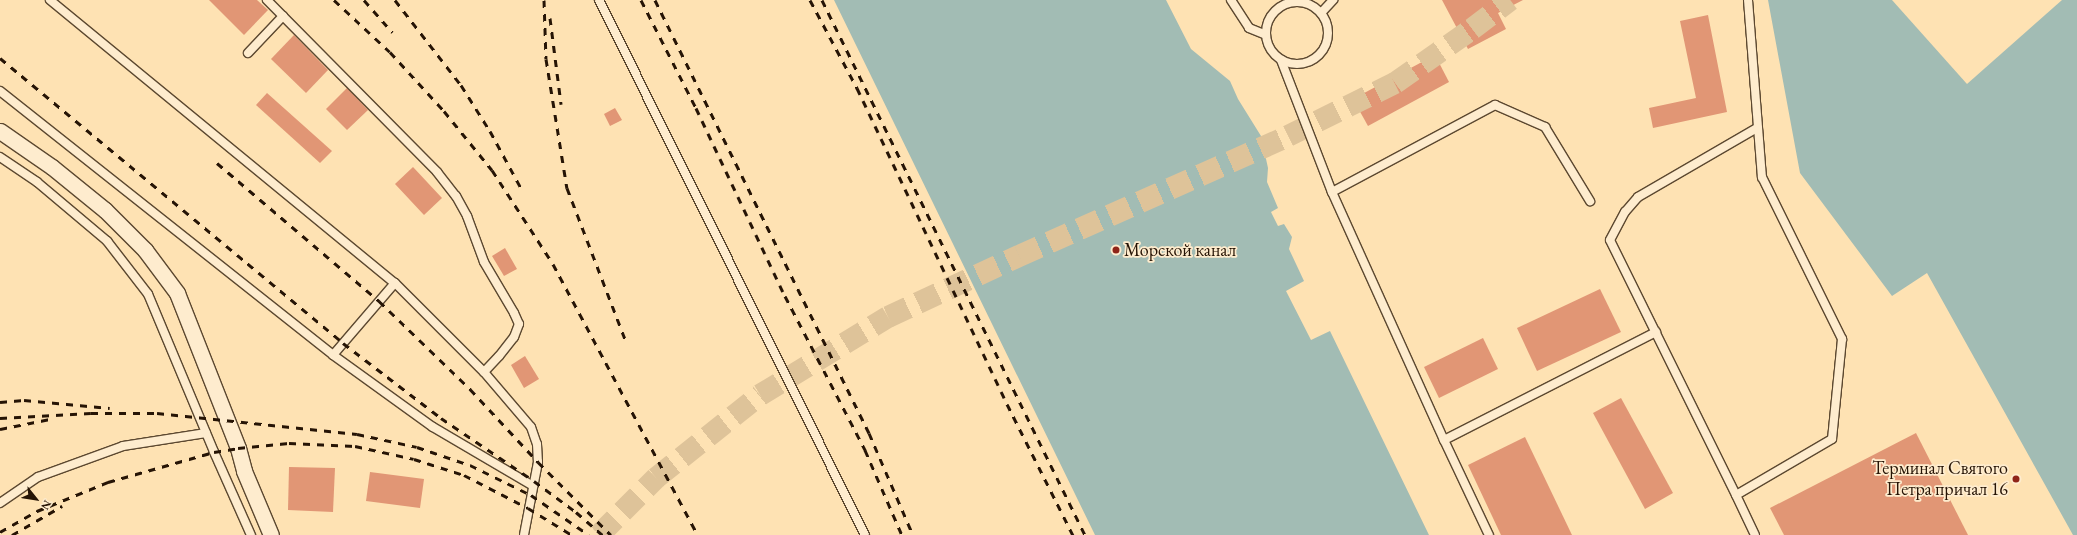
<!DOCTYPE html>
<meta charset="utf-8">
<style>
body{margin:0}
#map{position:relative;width:2077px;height:535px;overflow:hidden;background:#fee2b3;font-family:"EB Garamond",serif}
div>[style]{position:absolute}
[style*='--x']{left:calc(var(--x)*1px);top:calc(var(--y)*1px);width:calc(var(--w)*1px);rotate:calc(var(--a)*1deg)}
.water>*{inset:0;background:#a2bcb4}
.pier>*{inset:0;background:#fee2b3}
.building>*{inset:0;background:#e19675}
.secondary-tunnel>*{height:22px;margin-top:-11px;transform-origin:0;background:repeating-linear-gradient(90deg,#dec399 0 22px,transparent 0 33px)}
.roads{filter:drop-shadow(1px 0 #5c4830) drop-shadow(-1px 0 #5c4830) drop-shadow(0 1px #5c4830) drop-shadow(0 -1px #5c4830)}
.lane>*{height:8px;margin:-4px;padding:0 4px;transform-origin:4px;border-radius:4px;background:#feecce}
.lane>.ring{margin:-4px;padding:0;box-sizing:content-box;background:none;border:8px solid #feecce;border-radius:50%}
.street>*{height:15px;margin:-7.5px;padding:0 7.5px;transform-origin:7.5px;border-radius:7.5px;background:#feecce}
.rail>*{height:3px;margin-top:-1.5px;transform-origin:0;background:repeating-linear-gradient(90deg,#261405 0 7px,transparent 0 14px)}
.dots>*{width:11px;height:11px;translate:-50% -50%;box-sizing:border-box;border:2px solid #feecce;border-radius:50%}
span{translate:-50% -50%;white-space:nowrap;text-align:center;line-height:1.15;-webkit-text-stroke:3.5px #feecce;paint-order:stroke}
.poi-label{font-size:18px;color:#261405}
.left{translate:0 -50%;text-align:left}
.right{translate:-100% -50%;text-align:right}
.north{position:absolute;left:16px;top:479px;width:40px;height:40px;-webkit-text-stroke:3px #feecce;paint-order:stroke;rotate:120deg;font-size:11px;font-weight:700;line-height:16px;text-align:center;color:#261405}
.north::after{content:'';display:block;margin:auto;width:14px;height:18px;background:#261405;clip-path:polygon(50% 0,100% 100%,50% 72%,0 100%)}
</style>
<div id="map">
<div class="water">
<div style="clip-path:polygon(834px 0,1166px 0,1191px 49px,1230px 81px,1238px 99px,1261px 136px,1268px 168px,1267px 182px,1278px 208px,1271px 212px,1278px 226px,1284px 224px,1292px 237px,1289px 249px,1304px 281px,1286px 291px,1311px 340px,1330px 331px,1429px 535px,1095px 535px)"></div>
<div style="clip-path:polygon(1768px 0,2077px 0,2077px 535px,2073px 535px,1927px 273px,1892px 296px,1800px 173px)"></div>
</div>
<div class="pier">
<div style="clip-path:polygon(1892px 0,2062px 0,1967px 84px)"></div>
</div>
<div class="building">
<div style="clip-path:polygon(209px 0,257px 0,268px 10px,244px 35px)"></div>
<div style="clip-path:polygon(1442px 0,1523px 0,1498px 13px,1506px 29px,1468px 49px)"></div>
<div style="clip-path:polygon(1708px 15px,1727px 112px,1653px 128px,1649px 108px,1696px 98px,1680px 21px)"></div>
<div style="clip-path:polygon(294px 35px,328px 70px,306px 93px,271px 59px)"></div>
<div style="clip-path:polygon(1435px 55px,1449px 82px,1368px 126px,1353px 99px)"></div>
<div style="clip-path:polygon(347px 88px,368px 110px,347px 130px,326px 109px)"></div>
<div style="clip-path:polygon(267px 93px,332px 151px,320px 163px,256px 105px)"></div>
<div style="clip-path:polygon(615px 108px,622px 120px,610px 126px,604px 114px)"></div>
<div style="clip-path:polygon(413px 167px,442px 198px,424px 215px,395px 184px)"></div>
<div style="clip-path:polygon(505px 248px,517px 269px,504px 276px,492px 256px)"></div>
<div style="clip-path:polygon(1600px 289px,1621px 332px,1537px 371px,1517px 328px)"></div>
<div style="clip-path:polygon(1483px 338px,1498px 369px,1439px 398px,1424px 367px)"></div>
<div style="clip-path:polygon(525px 356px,539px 379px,524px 388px,511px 365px)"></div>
<div style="clip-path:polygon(1621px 398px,1673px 493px,1645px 509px,1593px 413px)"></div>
<div style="clip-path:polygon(1916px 433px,1968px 535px,1784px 535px,1770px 508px)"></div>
<div style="clip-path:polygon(1525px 437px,1572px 535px,1501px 535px,1468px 465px)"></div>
<div style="clip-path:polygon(289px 467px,335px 468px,333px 512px,288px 510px)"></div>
<div style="clip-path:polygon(370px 472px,424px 479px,420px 508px,366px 501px)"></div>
</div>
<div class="secondary-tunnel">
<div style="--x:599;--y:535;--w:81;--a:-45"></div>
<div style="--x:656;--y:478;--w:133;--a:-38.6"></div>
<div style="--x:760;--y:395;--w:150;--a:-31.4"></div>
<div style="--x:888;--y:317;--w:145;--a:-25"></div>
<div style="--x:1019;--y:256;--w:295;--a:-24"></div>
<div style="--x:1288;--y:136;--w:119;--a:-26.4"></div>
<div style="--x:1395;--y:83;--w:94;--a:-35"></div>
<div style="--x:1472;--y:29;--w:48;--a:-37.3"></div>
</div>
<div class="roads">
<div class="lane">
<div style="--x:50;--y:0;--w:446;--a:39.4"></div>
<div style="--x:395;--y:283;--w:126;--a:45"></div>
<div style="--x:484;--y:372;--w:72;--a:49.5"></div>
<div style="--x:531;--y:427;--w:18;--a:71"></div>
<div style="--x:537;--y:444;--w:18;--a:87"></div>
<div style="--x:538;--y:462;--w:74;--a:100.9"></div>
<div style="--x:267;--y:0;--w:242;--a:45.3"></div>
<div style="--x:437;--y:172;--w:31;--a:52"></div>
<div style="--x:456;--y:196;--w:23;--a:61"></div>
<div style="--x:467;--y:216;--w:49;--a:69.7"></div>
<div style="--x:484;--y:262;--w:59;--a:59.5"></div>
<div style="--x:514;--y:313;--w:12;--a:66"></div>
<div style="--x:519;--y:324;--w:14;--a:111"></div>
<div style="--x:514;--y:337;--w:24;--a:128"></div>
<div style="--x:499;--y:356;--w:22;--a:133"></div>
<div style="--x:599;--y:0;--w:597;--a:63.56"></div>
<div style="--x:1231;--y:0;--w:33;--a:57"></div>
<div style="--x:1249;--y:28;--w:18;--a:22"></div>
<div style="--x:1748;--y:0;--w:178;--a:85.5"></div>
<div style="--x:1762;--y:177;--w:181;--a:63.7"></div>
<div style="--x:1842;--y:339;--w:100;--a:95.7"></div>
<div style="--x:1832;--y:439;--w:111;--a:149.7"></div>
<div style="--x:1736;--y:495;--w:284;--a:-116.3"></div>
<div style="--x:1610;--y:240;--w:32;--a:-62"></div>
<div style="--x:1625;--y:212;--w:20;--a:-49"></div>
<div style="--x:1638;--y:197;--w:138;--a:-30.1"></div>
<div class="ring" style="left:1266px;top:2px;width:54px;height:54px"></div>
<div style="--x:1321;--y:13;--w:18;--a:-47"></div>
<div style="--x:248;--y:53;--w:51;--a:-46.6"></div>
<div style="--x:1281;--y:60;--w:142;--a:68.9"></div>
<div style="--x:1332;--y:192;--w:185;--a:-28.1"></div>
<div style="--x:1495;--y:105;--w:55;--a:23.7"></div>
<div style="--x:1545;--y:127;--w:87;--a:58.7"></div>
<div style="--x:0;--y:91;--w:425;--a:38.4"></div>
<div style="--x:333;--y:355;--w:123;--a:35.8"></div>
<div style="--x:433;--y:427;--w:116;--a:30.5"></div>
<div style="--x:0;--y:157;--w:45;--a:34"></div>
<div style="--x:37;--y:182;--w:92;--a:40.1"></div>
<div style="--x:107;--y:241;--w:67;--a:52.3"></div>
<div style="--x:148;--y:294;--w:171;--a:67.3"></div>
<div style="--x:214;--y:452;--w:91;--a:66"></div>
<div style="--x:1332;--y:192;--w:272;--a:65.7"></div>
<div style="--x:1444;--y:440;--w:105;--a:64.7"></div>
<div style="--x:333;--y:355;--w:95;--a:-49.3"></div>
<div style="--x:1444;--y:440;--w:238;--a:-27"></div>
<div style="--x:1736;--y:495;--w:44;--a:64.6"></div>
<div style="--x:0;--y:503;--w:46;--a:-34.4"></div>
<div style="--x:38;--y:477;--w:90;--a:-20"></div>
<div style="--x:123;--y:446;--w:84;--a:-8.9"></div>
</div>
<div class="street">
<div style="--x:0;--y:131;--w:63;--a:34.7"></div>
<div style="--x:52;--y:167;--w:68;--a:39.1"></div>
<div style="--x:105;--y:210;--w:57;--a:45"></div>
<div style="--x:145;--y:250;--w:54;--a:53.3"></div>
<div style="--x:177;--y:293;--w:167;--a:68.5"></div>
<div style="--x:238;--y:448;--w:24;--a:75"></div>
<div style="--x:244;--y:471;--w:69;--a:67.1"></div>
</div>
</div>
<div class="rail">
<div style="--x:334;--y:0;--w:76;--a:42.9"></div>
<div style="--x:390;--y:52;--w:80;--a:47.5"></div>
<div style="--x:444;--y:111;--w:76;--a:50.9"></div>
<div style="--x:492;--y:170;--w:112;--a:57"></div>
<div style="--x:553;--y:264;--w:307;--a:61.9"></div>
<div style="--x:364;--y:0;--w:43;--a:48.8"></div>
<div style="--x:395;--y:0;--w:108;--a:52.2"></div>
<div style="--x:461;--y:85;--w:54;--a:57.8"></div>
<div style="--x:490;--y:131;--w:65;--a:61.5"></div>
<div style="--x:544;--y:0;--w:59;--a:88.1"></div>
<div style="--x:546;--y:59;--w:131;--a:80.8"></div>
<div style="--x:567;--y:188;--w:165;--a:69"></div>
<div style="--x:641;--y:0;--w:121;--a:63"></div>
<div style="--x:696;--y:108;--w:208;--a:64.7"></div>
<div style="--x:785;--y:296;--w:174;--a:62.5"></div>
<div style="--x:865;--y:450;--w:93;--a:66.5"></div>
<div style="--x:655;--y:0;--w:483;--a:63.7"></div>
<div style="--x:869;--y:433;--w:111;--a:66.7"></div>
<div style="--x:810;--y:0;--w:100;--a:61.9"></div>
<div style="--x:857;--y:88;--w:350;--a:64.6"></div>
<div style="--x:1007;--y:404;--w:147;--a:63.3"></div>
<div style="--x:822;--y:0;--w:596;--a:63.82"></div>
<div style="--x:550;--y:18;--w:87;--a:82.7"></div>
<div style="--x:0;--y:58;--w:446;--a:39.7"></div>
<div style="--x:343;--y:343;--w:123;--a:37.4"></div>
<div style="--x:441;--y:418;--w:112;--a:34.1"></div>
<div style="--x:534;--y:481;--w:52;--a:36.4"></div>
<div style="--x:576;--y:512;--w:35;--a:41"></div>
<div style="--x:217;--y:163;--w:213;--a:40.4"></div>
<div style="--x:379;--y:301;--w:127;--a:44"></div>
<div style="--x:470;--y:389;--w:100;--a:47"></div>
<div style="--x:538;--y:462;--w:103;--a:45"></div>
<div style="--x:0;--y:402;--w:24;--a:-5"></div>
<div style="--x:24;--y:400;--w:86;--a:5.3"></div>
<div style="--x:0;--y:418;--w:91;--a:-3.1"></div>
<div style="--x:91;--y:413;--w:66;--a:0"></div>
<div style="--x:157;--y:413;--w:201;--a:6"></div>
<div style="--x:357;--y:434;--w:61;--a:12.2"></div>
<div style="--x:417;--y:447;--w:56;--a:18.8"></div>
<div style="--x:470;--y:465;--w:68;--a:26.2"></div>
<div style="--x:531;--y:495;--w:70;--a:34.6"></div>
<div style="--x:0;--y:429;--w:51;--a:-11.3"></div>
<div style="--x:0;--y:532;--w:43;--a:-29.6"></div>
<div style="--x:37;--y:511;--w:77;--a:-22.2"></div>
<div style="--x:108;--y:482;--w:110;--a:-15.8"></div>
<div style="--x:214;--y:452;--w:24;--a:-9"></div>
<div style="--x:238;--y:448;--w:51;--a:-5.6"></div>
<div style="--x:289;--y:443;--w:66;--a:2.6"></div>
<div style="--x:355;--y:446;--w:60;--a:12.4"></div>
<div style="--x:414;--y:459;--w:52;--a:17.7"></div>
<div style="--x:464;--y:475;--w:72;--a:27.3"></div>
<div style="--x:528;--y:508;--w:52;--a:31.5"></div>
<div style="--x:12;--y:535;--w:58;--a:-30.1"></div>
</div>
<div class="dots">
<div style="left:1116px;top:250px;background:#8f2418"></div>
<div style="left:2016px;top:479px;background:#8f2418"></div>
</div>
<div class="poi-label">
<span class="left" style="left:1124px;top:250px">Морской канал</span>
<span class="right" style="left:2008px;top:479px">Терминал Святого<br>Петра причал 16</span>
</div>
<div class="north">N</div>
</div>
